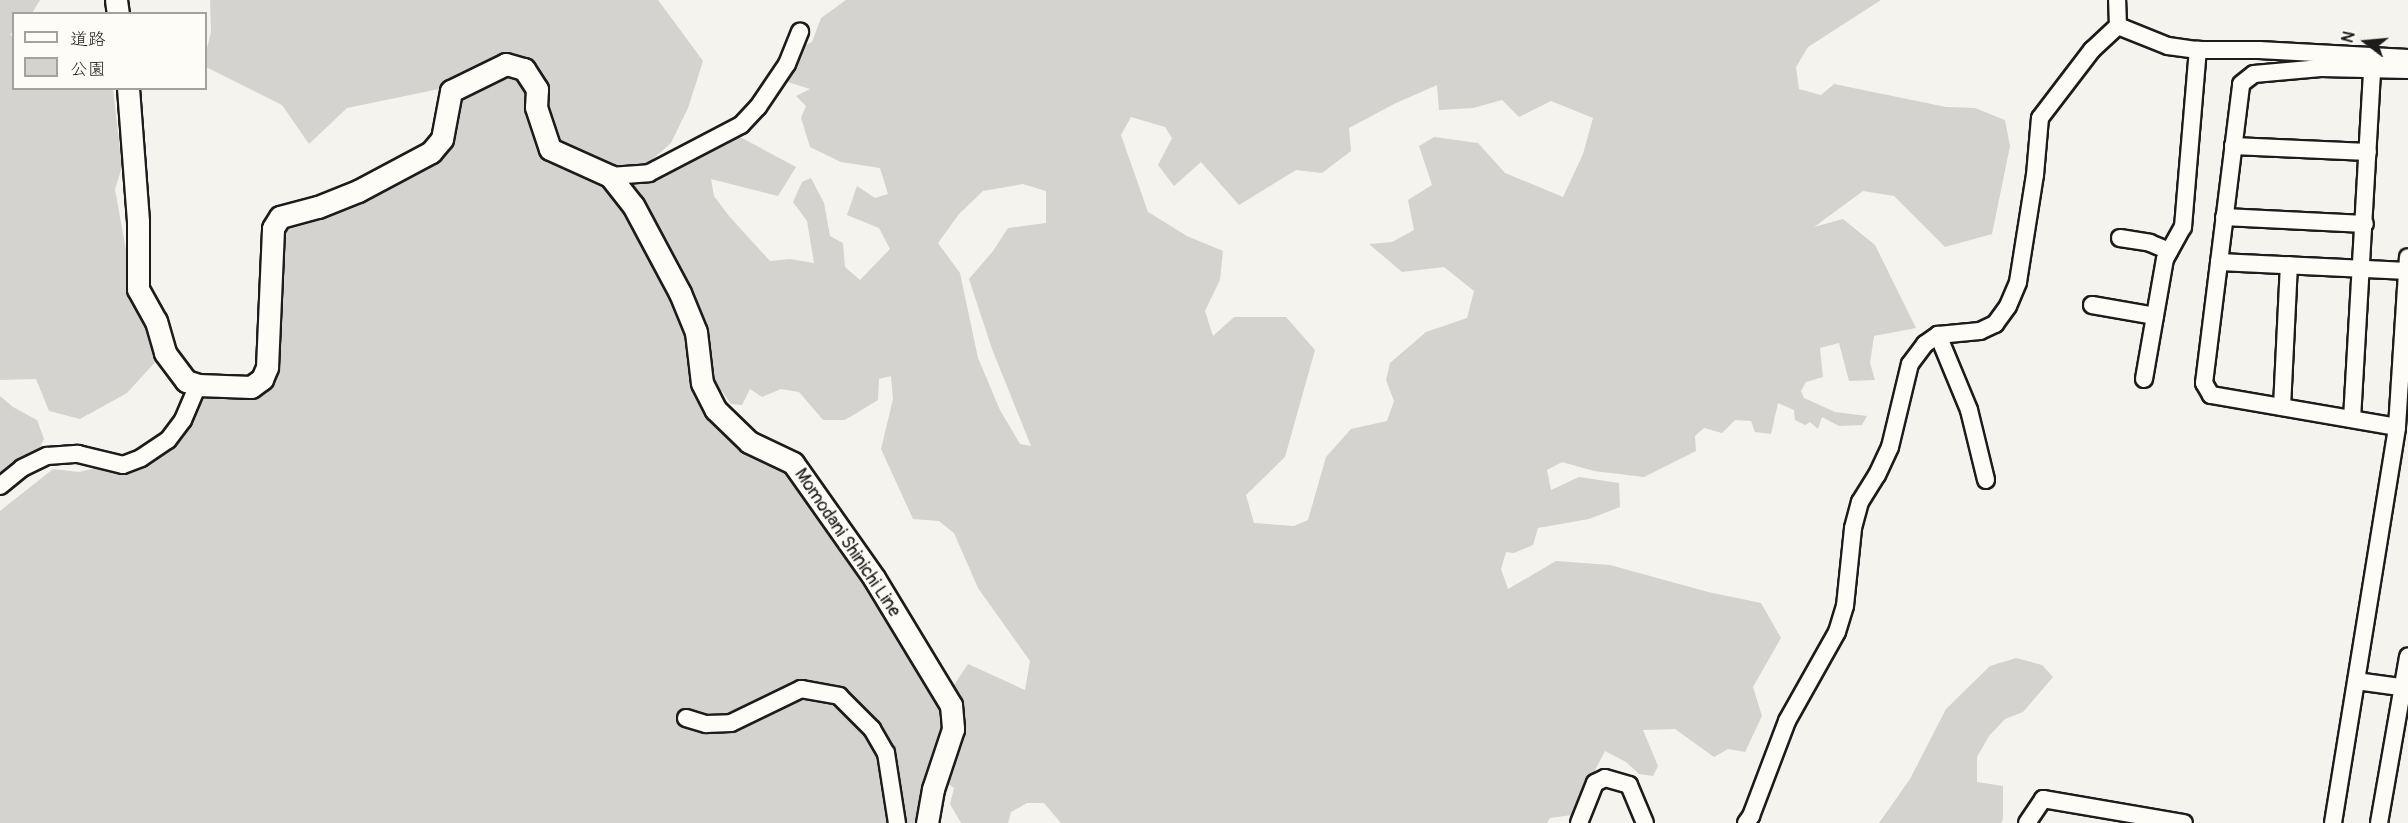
<!DOCTYPE html>
<meta charset="utf-8">
<style>
body{margin:0}
#map{position:relative;width:2408px;height:823px;overflow:hidden;background:#f4f3ee;font-family:Pangolin,"Klee One",sans-serif}
div>[style]{position:absolute}
[style*='--x']{left:calc(var(--x)*1px);top:calc(var(--y)*1px);width:calc(var(--w)*1px);rotate:calc(var(--a)*1deg)}
.green>*{inset:0;background:#d4d3cf}
.roads{filter:drop-shadow(2px 0 #1c1c1c) drop-shadow(-2px 0 #1c1c1c) drop-shadow(0 2px #1c1c1c) drop-shadow(0 -2px #1c1c1c)}
.minor>*{height:16px;margin:-8px;padding:0 8px;transform-origin:8px;border-radius:8px;background:#fdfcf7}
.major>*{height:21px;margin:-10.5px;padding:0 10.5px;transform-origin:10.5px;border-radius:10.5px;background:#fdfcf7}
span{translate:-50% -50%;white-space:nowrap;text-align:center;line-height:1.15;-webkit-text-stroke:4.5px #fdfcf7;paint-order:stroke}
.street-label{font-size:18px;color:#1c1c1c}
.legend{position:absolute;left:12px;top:12px;width:195px;height:78px;box-sizing:border-box;background:#fdfcf7;border:2px solid #a3a29f;margin:0;padding:8px 10px;list-style:none;font-size:18px;color:#1c1c1c}
.legend li{display:flex;align-items:center;gap:12px;height:30px}
.legend b{width:30px;border:2px solid #a3a29f}
.north{position:absolute;left:2336px;top:12px;width:60px;height:60px;-webkit-text-stroke:4px #fdfcf7;paint-order:stroke;rotate:286deg;font-size:16px;font-weight:700;line-height:24px;text-align:center;color:#1c1c1c}
.north::after{content:'';display:block;margin:auto;width:21px;height:27px;background:#1c1c1c;clip-path:polygon(50% 0,100% 100%,50% 72%,0 100%)}
</style>
<div id="map">
<div class="green">
<div style="clip-path:polygon(0 0,40px 0,32px 13px,14px 14px,13px 31px,10px 35px,13px 36px,14px 88px,113px 89px,122px 167px,115px 189px,133px 289px,154px 326px,158px 359px,127px 393px,80px 419px,49px 411px,36px 379px,0 380px)"></div>
<div style="clip-path:polygon(210px 0,658px 0,703px 61px,688px 108px,671px 143px,645px 166px,616px 171px,556px 146px,536px 76px,514px 53px,444px 88px,347px 108px,309px 144px,282px 105px,206px 67px,206px 52px,211px 32px)"></div>
<div style="clip-path:polygon(evenodd,846px 0,1881px 0,1808px 47px,1796px 67px,1799px 89px,1821px 95px,1834px 84px,1946px 107px,1975px 108px,2005px 120px,2010px 146px,1992px 234px,1945px 247px,1894px 196px,1863px 191px,1814px 227px,1843px 219px,1875px 245px,1916px 328px,1874px 336px,1870px 363px,1875px 380px,1849px 381px,1839px 343px,1820px 348px,1823px 377px,1806px 382px,1801px 391px,1804px 398px,1835px 412px,1867px 416px,1862px 425px,1839px 426px,1822px 417px,1818px 429px,1810px 422px,1805px 425px,1795px 420px,1794px 410px,1778px 403px,1771px 434px,1755px 432px,1751px 421px,1735px 420px,1722px 433px,1704px 428px,1695px 436px,1696px 451px,1644px 477px,1594px 471px,1562px 462px,1547px 470px,1551px 490px,1579px 477px,1619px 483px,1620px 507px,1589px 519px,1538px 528px,1533px 545px,1514px 553px,1506px 552px,1501px 569px,1508px 589px,1556px 561px,1610px 565px,1708px 592px,1761px 603px,1781px 638px,1753px 687px,1762px 716px,1745px 752px,1728px 749px,1714px 757px,1675px 729px,1643px 730px,1658px 766px,1653px 776px,1639px 774px,1626px 762px,1605px 751px,1572px 815px,1550px 818px,1547px 823px,1061px 823px,1044px 803px,1027px 803px,1011px 812px,1008px 823px,961px 823px,950px 804px,954px 788px,940px 778px,952px 688px,968px 664px,1025px 690px,1030px 661px,978px 588px,954px 533px,939px 521px,913px 519px,881px 449px,893px 399px,891px 376px,879px 379px,878px 400px,845px 420px,823px 420px,799px 392px,781px 389px,762px 397px,750px 389px,742px 405px,731px 404px,722px 391px,712px 395px,703px 361px,615px 182px,634px 183px,667px 171px,712px 136px,742px 138px,796px 167px,778px 196px,711px 179px,714px 196px,729px 216px,770px 261px,790px 259px,814px 263px,807px 221px,793px 202px,802px 182px,811px 178px,824px 203px,830px 236px,843px 243px,845px 267px,860px 280px,890px 249px,879px 228px,847px 215px,857px 186px,875px 198px,888px 194px,880px 168px,841px 162px,810px 147px,801px 118px,806px 106px,796px 96px,810px 89px,785px 81px,784px 55px,812px 42px,821px 18px,846px 0,1437px 85px,1439px 110px,1473px 108px,1502px 100px,1519px 117px,1551px 101px,1593px 118px,1583px 154px,1563px 197px,1505px 173px,1478px 143px,1434px 137px,1419px 146px,1432px 185px,1408px 200px,1414px 230px,1392px 242px,1369px 244px,1402px 272px,1444px 267px,1474px 291px,1467px 318px,1426px 332px,1390px 363px,1386px 380px,1394px 401px,1387px 421px,1351px 429px,1326px 457px,1308px 520px,1294px 526px,1254px 523px,1246px 495px,1285px 457px,1315px 350px,1286px 317px,1234px 317px,1213px 336px,1205px 311px,1220px 280px,1223px 251px,1187px 236px,1148px 212px,1121px 135px,1131px 117px,1165px 127px,1172px 138px,1158px 165px,1174px 186px,1201px 162px,1239px 205px,1296px 170px,1322px 173px,1351px 151px,1349px 128px,1394px 104px,1437px 85px,846px 0,1023px 184px,1046px 191px,1046px 223px,1008px 228px,993px 251px,969px 279px,992px 349px,1031px 446px,1020px 444px,1000px 410px,978px 358px,960px 273px,938px 243px,959px 214px,983px 191px,1023px 184px)"></div>
<div style="clip-path:polygon(504px 68px,523px 76px,543px 155px,607px 186px,625px 202px,679px 297px,693px 376px,790px 465px,867px 573px,915px 658px,916px 671px,922px 682px,934px 689px,943px 699px,944px 729px,917px 815px,920px 823px,0 823px,0 511px,53px 469px,79px 472px,169px 450px,185px 436px,191px 394px,204px 397px,257px 394px,275px 373px,280px 308px,282px 219px,428px 158px,456px 92px)"></div>
<div style="clip-path:polygon(0 396px,13px 407px,37px 420px,44px 439px,37px 453px,0 482px)"></div>
<div style="clip-path:polygon(2016px 658px,2042px 665px,2053px 677px,2023px 712px,2005px 719px,1989px 736px,1977px 757px,1977px 782px,2003px 786px,2003px 819px,2001px 823px,1879px 823px,1910px 779px,1946px 709px,1990px 666px)"></div>
</div>
<div class="roads">
<div class="minor">
<div style="--x:2118;--y:26;--w:54;--a:21.8"></div>
<div style="--x:2168;--y:46;--w:30;--a:8"></div>
<div style="--x:2198;--y:50;--w:61;--a:0"></div>
<div style="--x:2259;--y:50;--w:149;--a:3.1"></div>
<div style="--x:2233;--y:146;--w:135;--a:2.5"></div>
<div style="--x:610;--y:176;--w:39;--a:-4"></div>
<div style="--x:649;--y:173;--w:104;--a:-27.6"></div>
<div style="--x:741;--y:125;--w:25;--a:-47"></div>
<div style="--x:758;--y:107;--w:52;--a:-56"></div>
<div style="--x:787;--y:64;--w:35;--a:-68"></div>
<div style="--x:2224;--y:217;--w:141;--a:2.8"></div>
<div style="--x:2120;--y:238;--w:30;--a:9"></div>
<div style="--x:2150;--y:243;--w:21;--a:23"></div>
<div style="--x:2219;--y:262;--w:189;--a:2.7"></div>
<div style="--x:2092;--y:305;--w:64;--a:9.9"></div>
<div style="--x:1938;--y:335;--w:81;--a:67.5"></div>
<div style="--x:1969;--y:410;--w:72;--a:76.3"></div>
<div style="--x:2144;--y:379;--w:122;--a:-80.1"></div>
<div style="--x:2165;--y:259;--w:37;--a:-61"></div>
<div style="--x:2183;--y:227;--w:178;--a:-85.2"></div>
<div style="--x:2282;--y:407;--w:142;--a:-87.2"></div>
<div style="--x:2352;--y:419;--w:350;--a:-86.7"></div>
<div style="--x:2397;--y:427;--w:189;--a:-170.2"></div>
<div style="--x:2211;--y:395;--w:14;--a:-120"></div>
<div style="--x:2204;--y:383;--w:301;--a:-82.9"></div>
<div style="--x:2241;--y:84;--w:16;--a:-38"></div>
<div style="--x:2254;--y:74;--w:67;--a:-5.1"></div>
<div style="--x:2321;--y:68;--w:87;--a:1.3"></div>
<div style="--x:0;--y:486;--w:28;--a:-39"></div>
<div style="--x:22;--y:468;--w:28;--a:-26"></div>
<div style="--x:47;--y:456;--w:31;--a:-4"></div>
<div style="--x:78;--y:454;--w:46;--a:13.7"></div>
<div style="--x:123;--y:465;--w:19;--a:-21"></div>
<div style="--x:141;--y:458;--w:32;--a:-34"></div>
<div style="--x:168;--y:440;--w:25;--a:-53"></div>
<div style="--x:183;--y:420;--w:38;--a:-67"></div>
<div style="--x:2356;--y:681;--w:52;--a:7.7"></div>
<div style="--x:686;--y:718;--w:21;--a:17"></div>
<div style="--x:706;--y:724;--w:25;--a:-2"></div>
<div style="--x:731;--y:723;--w:78;--a:-25.9"></div>
<div style="--x:801;--y:689;--w:39;--a:10"></div>
<div style="--x:839;--y:696;--w:47;--a:45"></div>
<div style="--x:872;--y:729;--w:28;--a:60"></div>
<div style="--x:886;--y:753;--w:71;--a:81.1"></div>
<div style="--x:1579;--y:823;--w:43;--a:-68.2"></div>
<div style="--x:1595;--y:783;--w:11;--a:-27"></div>
<div style="--x:1605;--y:778;--w:25;--a:16"></div>
<div style="--x:1629;--y:785;--w:41;--a:67.2"></div>
<div style="--x:1746;--y:823;--w:9;--a:-54"></div>
<div style="--x:1751;--y:816;--w:102;--a:-69.2"></div>
<div style="--x:1787;--y:721;--w:102;--a:-60.7"></div>
<div style="--x:1837;--y:632;--w:27;--a:-73"></div>
<div style="--x:1845;--y:606;--w:78;--a:-84.1"></div>
<div style="--x:1853;--y:528;--w:27;--a:-75"></div>
<div style="--x:1860;--y:502;--w:32;--a:-58"></div>
<div style="--x:1877;--y:475;--w:31;--a:-65"></div>
<div style="--x:1890;--y:447;--w:85;--a:-76.5"></div>
<div style="--x:1910;--y:364;--w:25;--a:-53"></div>
<div style="--x:1925;--y:344;--w:16;--a:-35"></div>
<div style="--x:1938;--y:335;--w:42;--a:-5.4"></div>
<div style="--x:1980;--y:331;--w:17;--a:-25"></div>
<div style="--x:1995;--y:324;--w:22;--a:-54"></div>
<div style="--x:2008;--y:306;--w:26;--a:-67"></div>
<div style="--x:2018;--y:282;--w:108;--a:-81"></div>
<div style="--x:2035;--y:175;--w:57;--a:-85"></div>
<div style="--x:2040;--y:118;--w:86;--a:-52.6"></div>
<div style="--x:2092;--y:50;--w:35;--a:-43"></div>
<div style="--x:2118;--y:26;--w:26;--a:-92"></div>
<div style="--x:2027;--y:823;--w:29;--a:-56"></div>
<div style="--x:2043;--y:799;--w:143;--a:9.7"></div>
<div style="--x:2333;--y:823;--w:401;--a:-80.8"></div>
<div style="--x:2397;--y:427;--w:170;--a:-86.3"></div>
<div style="--x:2379;--y:823;--w:169;--a:-80.1"></div>
</div>
<div class="major">
<div style="--x:116;--y:0;--w:14;--a:82"></div>
<div style="--x:128;--y:88;--w:134;--a:85.7"></div>
<div style="--x:138;--y:222;--w:67;--a:90"></div>
<div style="--x:138;--y:289;--w:37;--a:61"></div>
<div style="--x:156;--y:321;--w:33;--a:74"></div>
<div style="--x:165;--y:353;--w:35;--a:53"></div>
<div style="--x:186;--y:381;--w:13;--a:18"></div>
<div style="--x:198;--y:385;--w:53;--a:2.2"></div>
<div style="--x:251;--y:387;--w:14;--a:-36"></div>
<div style="--x:262;--y:379;--w:13;--a:-67"></div>
<div style="--x:267;--y:367;--w:139;--a:-87.5"></div>
<div style="--x:273;--y:228;--w:13;--a:-58"></div>
<div style="--x:280;--y:217;--w:39;--a:-15"></div>
<div style="--x:318;--y:207;--w:43;--a:-21.8"></div>
<div style="--x:358;--y:191;--w:83;--a:-28.1"></div>
<div style="--x:431;--y:152;--w:17;--a:-50"></div>
<div style="--x:442;--y:139;--w:49;--a:-79.4"></div>
<div style="--x:451;--y:91;--w:61;--a:-26.1"></div>
<div style="--x:506;--y:64;--w:19;--a:16"></div>
<div style="--x:524;--y:69;--w:24;--a:57"></div>
<div style="--x:537;--y:89;--w:18;--a:93"></div>
<div style="--x:536;--y:107;--w:44;--a:71.6"></div>
<div style="--x:550;--y:149;--w:66;--a:24.2"></div>
<div style="--x:610;--y:176;--w:37;--a:52"></div>
<div style="--x:633;--y:205;--w:100;--a:61.9"></div>
<div style="--x:680;--y:293;--w:42;--a:67.7"></div>
<div style="--x:696;--y:332;--w:51;--a:83.3"></div>
<div style="--x:702;--y:383;--w:30;--a:63"></div>
<div style="--x:716;--y:410;--w:46;--a:44.1"></div>
<div style="--x:749;--y:442;--w:49;--a:25.5"></div>
<div style="--x:793;--y:463;--w:141;--a:54.8"></div>
<div style="--x:874;--y:578;--w:149;--a:58.8"></div>
<div style="--x:951;--y:705;--w:24;--a:85"></div>
<div style="--x:953;--y:729;--w:63;--a:108.4"></div>
<div style="--x:933;--y:789;--w:35;--a:100"></div>
</div>
</div>
<div class="street-label">
<span style="left:847px;top:543px;rotate:56deg">Momodani Shinichi Line</span>
</div>
<ul class="legend">
<li><b style="height:8px;background:#fdfcf7"></b>道路</li>
<li><b style="height:16px;background:#d4d3cf"></b>公園</li>
</ul>
<div class="north">N</div>
</div>
